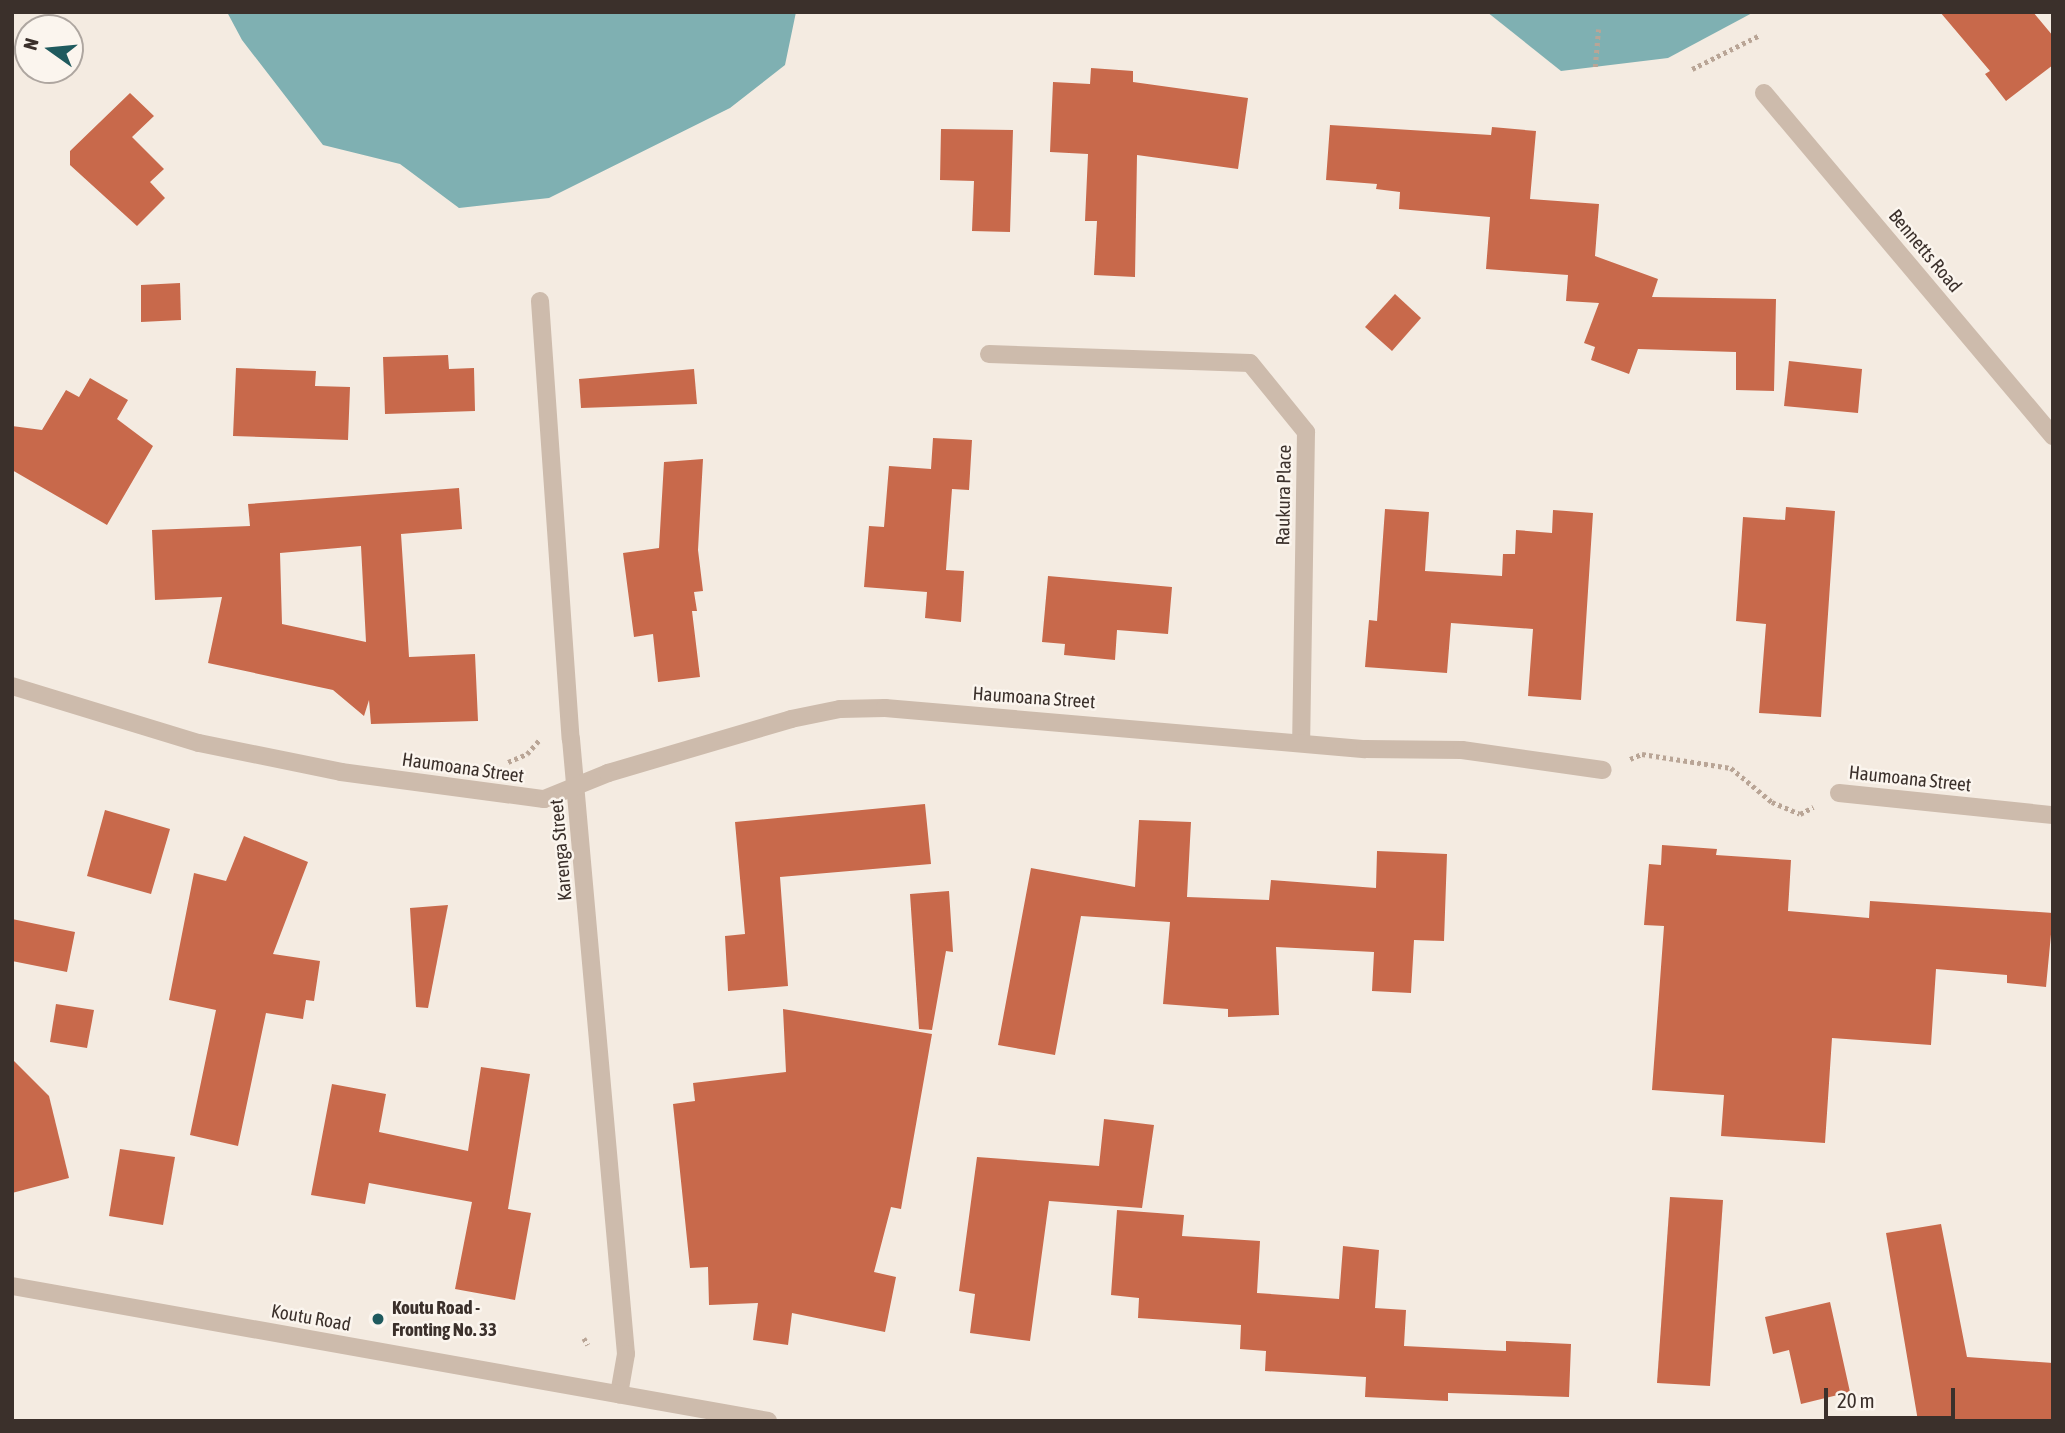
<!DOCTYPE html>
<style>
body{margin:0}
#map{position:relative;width:2065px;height:1433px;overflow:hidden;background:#f4ebe1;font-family:"Asap Condensed",sans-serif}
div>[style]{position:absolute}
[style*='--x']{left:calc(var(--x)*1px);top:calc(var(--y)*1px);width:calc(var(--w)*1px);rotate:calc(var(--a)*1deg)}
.water>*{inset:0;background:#7fb0b2}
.building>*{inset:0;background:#c8694b}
.path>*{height:4.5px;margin-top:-2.25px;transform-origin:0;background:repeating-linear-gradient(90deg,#b9a596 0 3.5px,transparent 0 7px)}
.minor>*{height:18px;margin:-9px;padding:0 9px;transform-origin:9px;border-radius:9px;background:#cdbbac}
.dots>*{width:19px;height:19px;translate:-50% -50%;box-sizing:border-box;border:4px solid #fbf5ee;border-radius:50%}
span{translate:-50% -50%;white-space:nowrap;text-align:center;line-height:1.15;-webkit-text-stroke:5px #fbf5ee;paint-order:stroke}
.street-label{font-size:19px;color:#3b302b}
.poi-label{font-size:19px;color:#3b302b;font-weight:700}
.left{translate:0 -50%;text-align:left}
.frame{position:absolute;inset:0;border:14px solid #3b302b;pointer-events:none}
.north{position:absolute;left:14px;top:14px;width:70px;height:70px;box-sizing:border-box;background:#fbf5ee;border:2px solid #aea6a0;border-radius:50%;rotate:285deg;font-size:19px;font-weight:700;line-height:28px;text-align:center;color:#3b302b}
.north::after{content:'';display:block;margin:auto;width:24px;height:32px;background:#1f5a5e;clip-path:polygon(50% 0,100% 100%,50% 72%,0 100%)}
.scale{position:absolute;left:1824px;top:1388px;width:131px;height:32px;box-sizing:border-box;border:4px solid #3b302b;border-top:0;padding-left:9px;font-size:21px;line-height:24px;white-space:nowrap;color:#3b302b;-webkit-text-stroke:5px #fbf5ee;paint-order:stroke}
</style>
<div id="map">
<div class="water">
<div style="clip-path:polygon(227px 12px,796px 12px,785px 65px,730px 108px,549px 198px,459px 208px,400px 164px,323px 145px,242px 40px)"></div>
<div style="clip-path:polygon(1487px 12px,1754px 12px,1668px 58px,1561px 71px)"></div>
</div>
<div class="building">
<div style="clip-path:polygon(1940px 12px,2033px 12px,2053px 36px,2053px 65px,2006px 101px,1985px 74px,1990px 71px)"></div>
<div style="clip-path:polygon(1091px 68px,1133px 71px,1133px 82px,1248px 98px,1238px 169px,1137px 155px,1135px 277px,1094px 275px,1097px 221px,1085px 221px,1088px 154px,1050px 152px,1053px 82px,1090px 84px)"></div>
<div style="clip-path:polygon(130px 93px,154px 116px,132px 137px,164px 169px,150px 182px,165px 198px,137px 226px,70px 165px,70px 151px)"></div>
<div style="clip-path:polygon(1330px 125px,1491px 135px,1492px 127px,1536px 131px,1530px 199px,1599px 204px,1595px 256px,1658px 279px,1652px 297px,1776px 299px,1774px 391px,1736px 390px,1736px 352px,1638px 349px,1629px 374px,1591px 360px,1595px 347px,1584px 343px,1599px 303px,1566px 301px,1568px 275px,1486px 269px,1490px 217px,1399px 209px,1400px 192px,1376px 189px,1377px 184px,1326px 180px)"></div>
<div style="clip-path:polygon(941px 129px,1013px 130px,1010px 232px,972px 231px,974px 181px,940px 180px)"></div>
<div style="clip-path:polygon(180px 283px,181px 320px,141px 322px,141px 285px)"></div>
<div style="clip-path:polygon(1395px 294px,1421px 318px,1392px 351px,1365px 327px)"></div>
<div style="clip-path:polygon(448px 355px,449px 369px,474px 368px,475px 411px,385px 414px,383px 357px)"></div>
<div style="clip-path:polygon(1789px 361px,1862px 369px,1858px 413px,1784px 406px)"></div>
<div style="clip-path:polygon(236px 368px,316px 371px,315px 386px,350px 387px,348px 440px,233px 436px)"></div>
<div style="clip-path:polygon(694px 369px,697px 404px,581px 408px,579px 379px)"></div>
<div style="clip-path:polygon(90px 378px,128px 400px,117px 419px,153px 446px,107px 525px,12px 470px,12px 426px,42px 430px,66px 390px,79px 397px)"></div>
<div style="clip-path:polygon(933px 438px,972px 440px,969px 490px,952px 489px,946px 570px,964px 571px,961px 622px,925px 618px,927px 592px,864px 587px,869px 526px,884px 527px,889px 466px,931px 469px)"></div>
<div style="clip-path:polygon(703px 459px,698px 550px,703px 591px,694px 592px,697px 611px,692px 611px,700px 677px,658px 682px,653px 634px,634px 637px,623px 553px,659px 548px,664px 462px)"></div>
<div style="clip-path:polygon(evenodd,459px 488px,462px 529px,401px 534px,409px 657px,475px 654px,478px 721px,371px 724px,369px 700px,364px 716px,333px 690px,208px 663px,222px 597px,155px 600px,152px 530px,250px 526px,248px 504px,459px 488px,361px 546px,366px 642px,282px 624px,280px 553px,361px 546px)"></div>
<div style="clip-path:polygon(1786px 507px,1835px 511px,1821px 717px,1759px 713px,1766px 624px,1736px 621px,1743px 517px,1785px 520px)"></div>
<div style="clip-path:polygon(1385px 509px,1429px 512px,1425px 571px,1502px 576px,1503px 554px,1515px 554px,1516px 530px,1552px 533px,1553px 510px,1593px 513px,1581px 700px,1528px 696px,1533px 629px,1451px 623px,1447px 673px,1365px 667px,1369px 620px,1377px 621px)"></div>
<div style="clip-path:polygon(1048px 576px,1172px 587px,1168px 634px,1117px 630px,1115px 660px,1064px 655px,1065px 644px,1042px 642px)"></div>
<div style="clip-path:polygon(925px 804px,931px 864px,780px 877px,788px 986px,728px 991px,725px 936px,745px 934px,735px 822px)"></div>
<div style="clip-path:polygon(105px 810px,170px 829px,151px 894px,87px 876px)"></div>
<div style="clip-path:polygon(1139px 820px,1191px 822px,1187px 897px,1269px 900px,1271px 880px,1376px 888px,1377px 851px,1447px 854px,1444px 941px,1414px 940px,1411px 993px,1372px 991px,1374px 952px,1276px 947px,1279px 1015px,1228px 1017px,1228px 1009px,1163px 1004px,1170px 922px,1081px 916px,1055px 1055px,998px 1045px,1031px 868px,1135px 887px)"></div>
<div style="clip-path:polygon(244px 836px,308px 862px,273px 954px,320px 961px,314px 1001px,306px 1000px,303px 1019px,266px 1013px,238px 1146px,190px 1135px,216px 1010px,169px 1000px,194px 873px,226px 881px)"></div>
<div style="clip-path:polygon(1662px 845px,1717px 849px,1716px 855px,1791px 860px,1788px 911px,1869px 918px,1870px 901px,2053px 913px,2046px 987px,2007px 983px,2007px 975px,1936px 969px,1931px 1045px,1832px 1038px,1825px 1143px,1721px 1136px,1724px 1095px,1652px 1090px,1664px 926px,1644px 925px,1649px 864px,1661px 865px)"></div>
<div style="clip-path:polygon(949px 891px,953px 952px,946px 951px,932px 1030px,919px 1029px,910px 894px)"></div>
<div style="clip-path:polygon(448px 905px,428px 1008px,416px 1007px,410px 908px)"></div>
<div style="clip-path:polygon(12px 919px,75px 932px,67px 972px,12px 961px)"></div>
<div style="clip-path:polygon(56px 1004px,94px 1010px,87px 1048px,50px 1042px)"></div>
<div style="clip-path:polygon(783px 1009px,932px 1034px,901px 1209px,891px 1207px,874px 1272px,896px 1277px,885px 1332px,792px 1313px,788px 1345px,753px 1340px,758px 1303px,709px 1305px,708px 1267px,690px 1268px,673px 1104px,695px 1101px,693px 1083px,786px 1072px)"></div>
<div style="clip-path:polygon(12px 1059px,49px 1096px,69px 1178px,12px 1193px)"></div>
<div style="clip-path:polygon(481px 1067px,530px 1074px,508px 1209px,531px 1213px,515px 1300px,455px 1289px,472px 1202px,369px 1183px,365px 1204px,311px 1195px,332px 1084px,386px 1094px,379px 1132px,468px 1151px)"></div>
<div style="clip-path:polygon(1104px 1119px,1154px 1125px,1142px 1208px,1049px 1201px,1030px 1341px,970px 1333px,975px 1294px,959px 1291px,977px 1157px,1099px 1166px)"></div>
<div style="clip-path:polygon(120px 1149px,175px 1157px,163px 1225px,109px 1216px)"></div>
<div style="clip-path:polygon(1670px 1197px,1723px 1200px,1710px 1386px,1657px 1383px)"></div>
<div style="clip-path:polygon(1117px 1210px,1184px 1215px,1182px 1236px,1260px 1241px,1257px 1293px,1339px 1299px,1343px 1246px,1379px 1250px,1375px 1308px,1406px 1310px,1404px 1346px,1506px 1351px,1506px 1341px,1571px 1344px,1569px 1397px,1448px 1393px,1448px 1401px,1365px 1397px,1366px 1377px,1265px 1371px,1266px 1351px,1240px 1349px,1241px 1325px,1138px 1318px,1139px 1298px,1111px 1295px)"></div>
<div style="clip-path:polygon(1941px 1224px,1967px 1357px,2053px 1363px,2053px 1421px,1918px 1421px,1886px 1233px)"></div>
<div style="clip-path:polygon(1830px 1302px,1850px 1392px,1801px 1404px,1789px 1350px,1773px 1354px,1765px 1317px)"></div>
</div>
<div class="path">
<div style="--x:1595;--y:67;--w:38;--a:-85"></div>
<div style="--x:1692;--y:69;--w:76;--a:-26.6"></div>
<div style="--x:1630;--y:759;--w:13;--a:-23"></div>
<div style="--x:1642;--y:754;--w:90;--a:8.9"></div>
<div style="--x:1731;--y:768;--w:53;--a:39.7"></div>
<div style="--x:1772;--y:802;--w:30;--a:23"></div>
<div style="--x:1800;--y:814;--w:15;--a:-28"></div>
<div style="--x:508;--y:762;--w:21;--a:-23"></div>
<div style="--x:527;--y:754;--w:20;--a:-49"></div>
<div style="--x:584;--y:1338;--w:8;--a:60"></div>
</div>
<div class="minor">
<div style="--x:1764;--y:93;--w:449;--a:49.9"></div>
<div style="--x:540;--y:301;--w:439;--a:86"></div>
<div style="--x:571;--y:739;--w:617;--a:84.89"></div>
<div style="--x:626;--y:1354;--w:41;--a:99.9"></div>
<div style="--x:989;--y:354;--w:261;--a:2"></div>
<div style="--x:1250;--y:363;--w:89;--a:50.9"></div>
<div style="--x:1306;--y:432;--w:308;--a:90.9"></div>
<div style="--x:12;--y:686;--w:195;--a:17"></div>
<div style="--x:199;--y:743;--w:145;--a:11.5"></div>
<div style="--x:341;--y:772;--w:205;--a:7.6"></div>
<div style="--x:544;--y:799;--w:69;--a:-22.1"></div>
<div style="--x:608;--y:773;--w:191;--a:-16.4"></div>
<div style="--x:791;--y:719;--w:50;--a:-11.5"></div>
<div style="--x:840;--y:709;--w:45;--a:-1.3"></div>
<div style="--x:885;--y:708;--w:482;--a:4.9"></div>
<div style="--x:1365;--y:749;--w:97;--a:0.6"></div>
<div style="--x:1462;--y:750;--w:142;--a:8.1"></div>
<div style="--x:1839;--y:793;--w:215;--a:5.9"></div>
<div style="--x:12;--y:1286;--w:768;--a:10.12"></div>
</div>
<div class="dots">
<div style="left:378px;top:1319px;background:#1f5a5e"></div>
</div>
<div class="street-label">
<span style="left:1925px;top:251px;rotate:50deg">Bennetts Road</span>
<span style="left:1284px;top:495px;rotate:-89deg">Raukura Place</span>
<span style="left:1034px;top:698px;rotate:4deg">Haumoana Street</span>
<span style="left:463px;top:768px;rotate:8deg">Haumoana Street</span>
<span style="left:1910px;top:779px;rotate:6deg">Haumoana Street</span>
<span style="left:561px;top:850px;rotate:-95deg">Karenga Street</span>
<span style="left:311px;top:1318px;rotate:10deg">Koutu Road</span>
</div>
<div class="poi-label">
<span class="left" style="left:392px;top:1319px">Koutu Road -<br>Fronting No. 33</span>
</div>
<div class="frame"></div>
<div class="north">N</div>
<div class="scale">20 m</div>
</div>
